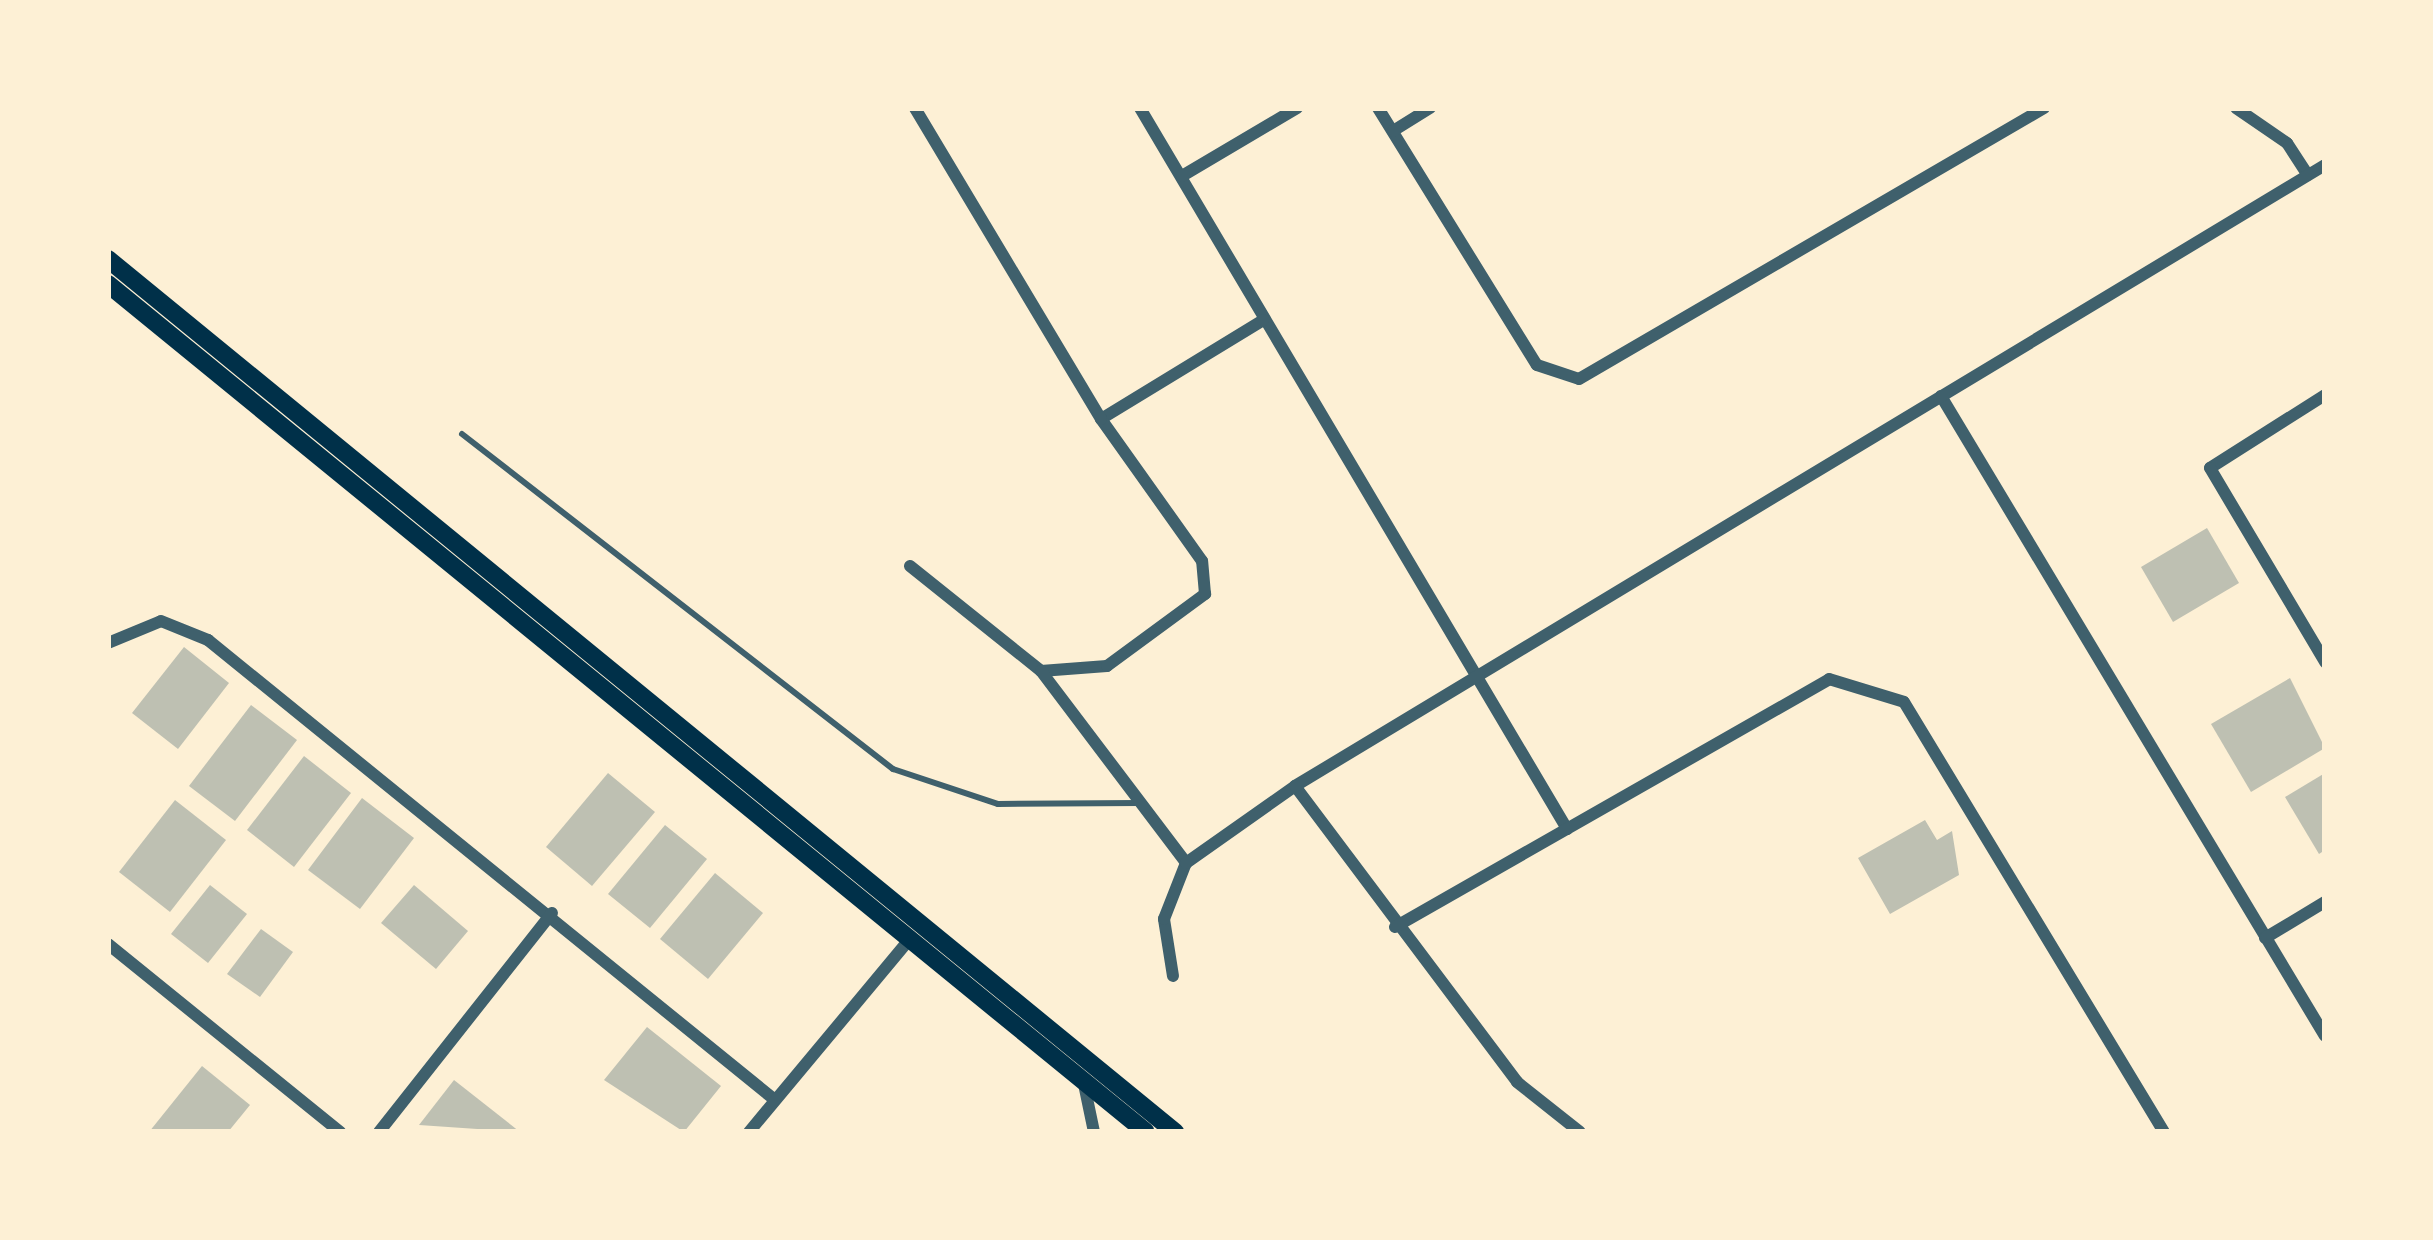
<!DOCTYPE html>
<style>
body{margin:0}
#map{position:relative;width:2433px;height:1240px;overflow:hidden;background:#fdf0d5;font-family:Montserrat,sans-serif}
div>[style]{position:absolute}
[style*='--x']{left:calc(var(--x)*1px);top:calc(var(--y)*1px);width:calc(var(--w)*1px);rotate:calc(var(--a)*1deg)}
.building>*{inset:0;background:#bec0b2}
.service>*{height:6px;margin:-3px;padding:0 3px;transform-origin:3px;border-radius:3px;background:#3f606c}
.minor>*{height:12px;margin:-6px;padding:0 6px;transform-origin:6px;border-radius:6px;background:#3f606c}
.secondary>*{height:18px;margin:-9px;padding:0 9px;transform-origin:9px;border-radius:9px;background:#003049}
span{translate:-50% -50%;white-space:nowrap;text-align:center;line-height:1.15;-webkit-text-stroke:9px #fdf0d5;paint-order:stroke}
.frame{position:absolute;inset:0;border:111px solid #fdf0d5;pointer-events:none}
</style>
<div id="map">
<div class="building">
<div style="clip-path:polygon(2207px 528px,2239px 583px,2173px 622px,2141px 567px)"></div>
<div style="clip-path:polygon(184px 647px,229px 683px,178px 749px,132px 713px)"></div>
<div style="clip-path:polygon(2290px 678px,2325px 748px,2251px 792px,2211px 724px)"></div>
<div style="clip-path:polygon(251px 705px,297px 740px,235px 821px,189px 786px)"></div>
<div style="clip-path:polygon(304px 756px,351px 793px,294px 867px,247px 830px)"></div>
<div style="clip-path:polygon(608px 773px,655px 812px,592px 886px,546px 847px)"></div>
<div style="clip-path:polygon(2325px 773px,2325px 850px,2319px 854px,2285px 797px)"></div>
<div style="clip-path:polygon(362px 798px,414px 838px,360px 909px,308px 870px)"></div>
<div style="clip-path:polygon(175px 800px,226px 840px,170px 912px,119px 872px)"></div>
<div style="clip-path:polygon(1925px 820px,1937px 840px,1952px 831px,1959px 875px,1890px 914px,1858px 858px)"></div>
<div style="clip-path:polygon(665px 825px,707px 859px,650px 928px,608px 894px)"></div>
<div style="clip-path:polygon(715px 873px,763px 913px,708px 979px,660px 939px)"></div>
<div style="clip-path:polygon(210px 885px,247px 914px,208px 963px,171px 934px)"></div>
<div style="clip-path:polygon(414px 885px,468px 931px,436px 969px,381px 923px)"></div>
<div style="clip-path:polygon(261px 929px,293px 952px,260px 997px,227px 974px)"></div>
<div style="clip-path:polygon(647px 1027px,721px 1086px,684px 1132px,604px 1080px)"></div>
<div style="clip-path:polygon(202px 1066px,250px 1105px,228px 1132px,149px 1132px)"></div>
<div style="clip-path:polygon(454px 1080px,520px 1132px,419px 1125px)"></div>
</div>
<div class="service">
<div style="--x:462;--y:434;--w:546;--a:37.86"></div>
<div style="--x:893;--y:769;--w:111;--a:18.4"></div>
<div style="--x:998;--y:804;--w:141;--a:-0.4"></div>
</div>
<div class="minor">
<div style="--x:1140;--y:108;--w:838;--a:59.36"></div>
<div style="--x:1378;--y:108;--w:302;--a:58.3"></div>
<div style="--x:1537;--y:365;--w:44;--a:18.4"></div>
<div style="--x:1579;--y:379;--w:538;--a:-30.23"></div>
<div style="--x:2236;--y:108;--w:62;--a:34.5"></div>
<div style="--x:2287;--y:143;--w:38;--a:57"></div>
<div style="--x:1393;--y:131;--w:44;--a:-31.9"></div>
<div style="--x:1182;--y:176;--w:134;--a:-30.6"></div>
<div style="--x:2325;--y:395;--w:136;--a:147.6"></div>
<div style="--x:2210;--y:468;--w:226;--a:59.3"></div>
<div style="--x:1941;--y:396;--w:746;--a:59.04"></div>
<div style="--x:1101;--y:419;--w:190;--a:-31.4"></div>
<div style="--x:910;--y:566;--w:168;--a:38.7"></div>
<div style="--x:1041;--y:671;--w:66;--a:-4.3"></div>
<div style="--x:1107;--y:666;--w:122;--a:-36.3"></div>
<div style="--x:1205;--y:594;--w:33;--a:-95"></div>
<div style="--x:1202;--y:561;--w:174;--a:-125.4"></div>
<div style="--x:1101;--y:419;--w:362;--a:-120.9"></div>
<div style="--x:108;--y:643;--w:57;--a:-22.5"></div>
<div style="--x:161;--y:621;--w:51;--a:22"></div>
<div style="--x:208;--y:640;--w:730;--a:39.05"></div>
<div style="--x:1041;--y:671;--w:241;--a:52.9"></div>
<div style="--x:1295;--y:786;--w:370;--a:53.1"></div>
<div style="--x:1517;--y:1082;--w:80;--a:38.4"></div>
<div style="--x:1395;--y:927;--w:500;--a:-29.7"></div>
<div style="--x:1829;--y:679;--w:78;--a:17"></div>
<div style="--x:1904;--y:702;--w:502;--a:58.84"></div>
<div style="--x:2265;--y:938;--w:70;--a:-31"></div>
<div style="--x:108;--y:944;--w:299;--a:39"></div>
<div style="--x:1173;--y:976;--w:58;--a:-99"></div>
<div style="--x:1164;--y:919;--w:60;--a:-68.6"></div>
<div style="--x:1186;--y:863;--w:133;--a:-35.2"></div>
<div style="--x:1295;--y:786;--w:1203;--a:-31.09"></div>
<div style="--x:1084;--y:1084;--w:49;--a:78.2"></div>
<div style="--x:379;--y:1132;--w:279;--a:-51.7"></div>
<div style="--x:749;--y:1132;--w:249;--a:-50.2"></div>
</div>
<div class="secondary">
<div style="--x:108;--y:259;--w:1379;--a:39.29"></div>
<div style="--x:108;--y:284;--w:1340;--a:39.25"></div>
</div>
<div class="frame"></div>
</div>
